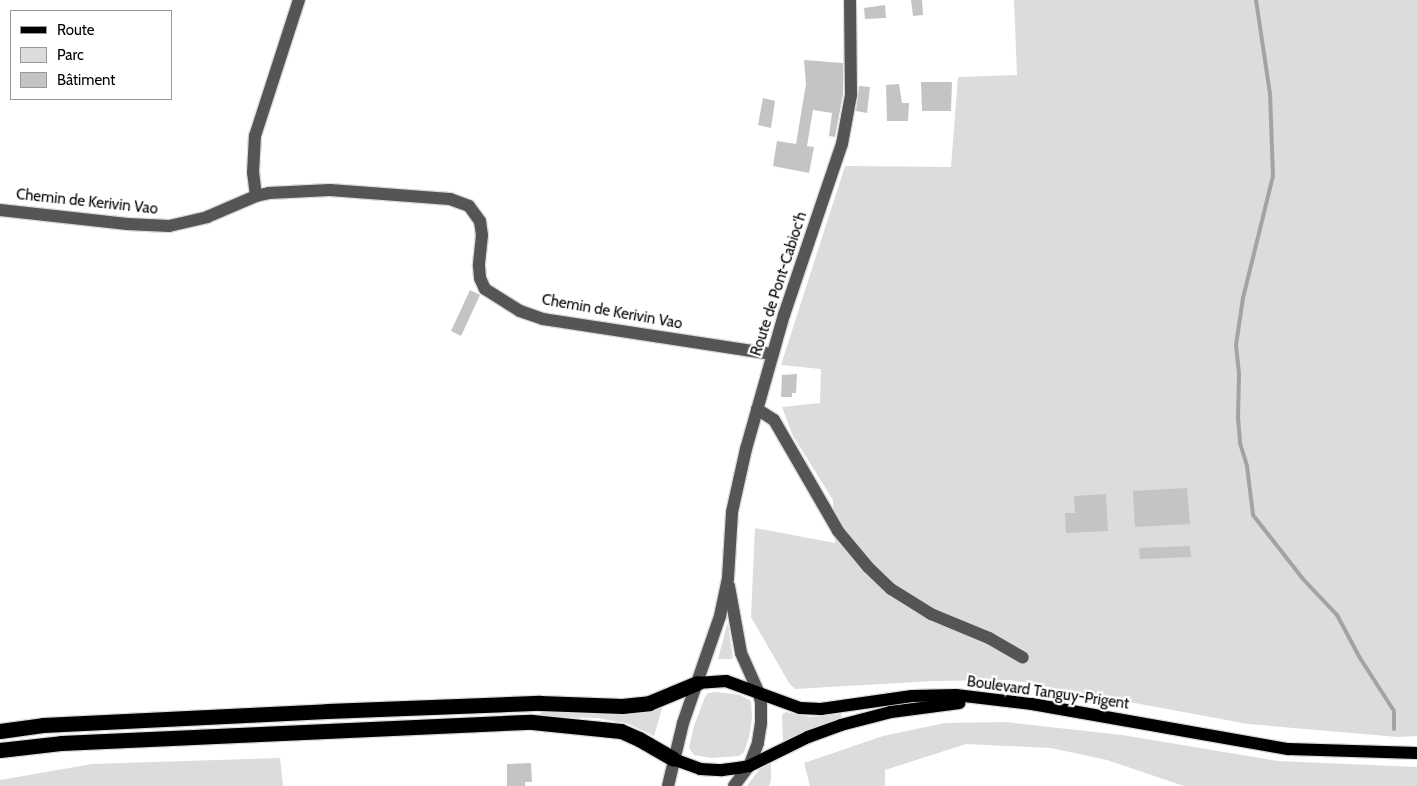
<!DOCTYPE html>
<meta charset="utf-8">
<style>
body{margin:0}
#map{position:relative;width:1417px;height:786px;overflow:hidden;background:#fff;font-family:Cabin,sans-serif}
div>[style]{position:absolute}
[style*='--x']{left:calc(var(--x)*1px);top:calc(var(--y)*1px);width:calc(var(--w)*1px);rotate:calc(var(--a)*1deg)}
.green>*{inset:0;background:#dcdcdc}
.stream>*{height:4px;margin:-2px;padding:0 2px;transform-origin:2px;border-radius:2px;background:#a3a3a3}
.building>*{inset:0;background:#c4c4c4}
.roads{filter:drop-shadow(1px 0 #dbdbdb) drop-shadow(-1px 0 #dbdbdb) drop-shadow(0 1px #dbdbdb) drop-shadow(0 -1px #dbdbdb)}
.minor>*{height:12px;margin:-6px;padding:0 6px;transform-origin:6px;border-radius:6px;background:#555}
.major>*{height:12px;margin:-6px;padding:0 6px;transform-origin:6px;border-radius:6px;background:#000}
.highway>*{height:15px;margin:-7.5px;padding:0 7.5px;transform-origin:7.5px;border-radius:7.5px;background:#000}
span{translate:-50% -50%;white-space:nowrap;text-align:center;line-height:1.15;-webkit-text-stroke:4.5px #fff;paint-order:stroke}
.street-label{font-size:15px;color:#000}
.legend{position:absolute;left:10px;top:10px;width:162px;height:90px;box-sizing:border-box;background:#fff;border:1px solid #999;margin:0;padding:6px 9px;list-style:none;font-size:15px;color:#000}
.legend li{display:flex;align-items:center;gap:10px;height:25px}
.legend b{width:25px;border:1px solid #999}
</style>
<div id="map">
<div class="green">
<div style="clip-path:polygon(1014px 0,1417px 0,1417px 736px,1398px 737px,1248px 724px,1010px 680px,933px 681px,795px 689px,789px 683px,751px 617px,755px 528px,835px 543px,833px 500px,793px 436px,782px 407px,820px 403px,821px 369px,781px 365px,845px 166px,951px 167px,958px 77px,1017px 75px)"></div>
<div style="clip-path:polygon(728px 623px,733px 659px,718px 659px,727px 625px)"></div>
<div style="clip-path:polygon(717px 692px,740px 695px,751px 701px,752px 718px,749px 737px,744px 752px,739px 756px,711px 758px,694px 755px,689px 748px,694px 726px,705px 697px,708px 693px)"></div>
<div style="clip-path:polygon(663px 705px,654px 736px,629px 724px,598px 718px,543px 717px,539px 715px,543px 711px,628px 714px)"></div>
<div style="clip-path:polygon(786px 712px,810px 717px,841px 714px,842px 718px,796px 735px,783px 743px,782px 715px)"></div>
<div style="clip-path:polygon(1005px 722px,1122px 735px,1278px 761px,1417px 767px,1417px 786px,1184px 786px,1107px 760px,1051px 748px,966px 744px,885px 770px,885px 786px,810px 786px,804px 763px,883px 736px,945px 723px)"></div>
<div style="clip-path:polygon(280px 758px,283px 786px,0 786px,0 780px,92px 764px)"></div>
<div style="clip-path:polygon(771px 763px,771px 781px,769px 786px,747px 786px,759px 770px)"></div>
</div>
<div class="stream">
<div style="--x:1256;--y:0;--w:95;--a:81.5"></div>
<div style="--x:1270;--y:94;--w:82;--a:87.9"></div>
<div style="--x:1273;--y:176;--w:126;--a:103.8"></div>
<div style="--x:1243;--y:298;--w:48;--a:98.5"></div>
<div style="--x:1236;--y:345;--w:30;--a:84"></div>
<div style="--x:1239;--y:375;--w:43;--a:91.3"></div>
<div style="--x:1238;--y:418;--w:25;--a:85"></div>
<div style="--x:1240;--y:443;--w:24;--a:73"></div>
<div style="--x:1247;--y:466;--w:49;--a:83"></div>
<div style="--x:1253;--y:515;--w:81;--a:52"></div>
<div style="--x:1303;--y:579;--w:50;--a:46.6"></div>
<div style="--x:1337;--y:615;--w:49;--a:61.9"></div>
<div style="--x:1360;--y:658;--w:63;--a:57.3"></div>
<div style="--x:1394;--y:711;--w:18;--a:90"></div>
</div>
<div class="building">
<div style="clip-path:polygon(911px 0,922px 0,923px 15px,913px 16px)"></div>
<div style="clip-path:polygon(885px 5px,886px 18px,865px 19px,864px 8px)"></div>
<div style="clip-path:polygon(804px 60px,843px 63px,843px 94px,835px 137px,829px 136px,832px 113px,813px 110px,807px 146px,814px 147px,809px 173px,773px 166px,777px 141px,796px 144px,806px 84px)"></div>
<div style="clip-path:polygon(921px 82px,952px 82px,951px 111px,922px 111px)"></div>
<div style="clip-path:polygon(899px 84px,902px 103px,909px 103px,908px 121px,887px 121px,886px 85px)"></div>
<div style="clip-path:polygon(859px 86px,870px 87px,867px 113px,856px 111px)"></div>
<div style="clip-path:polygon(763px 98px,775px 101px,771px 128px,758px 125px)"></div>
<div style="clip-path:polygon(470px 290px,480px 295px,461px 336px,451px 331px)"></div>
<div style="clip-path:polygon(797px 374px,796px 393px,792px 393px,792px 397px,781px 397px,782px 375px)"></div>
<div style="clip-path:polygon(1187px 488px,1190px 524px,1135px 527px,1133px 491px)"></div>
<div style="clip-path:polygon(1106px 494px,1108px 531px,1066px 533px,1065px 513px,1075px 513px,1074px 496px)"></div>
<div style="clip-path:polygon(1190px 546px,1191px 557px,1140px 559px,1139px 548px)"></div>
<div style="clip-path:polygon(531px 763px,532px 782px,525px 782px,525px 786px,507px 786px,507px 764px)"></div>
</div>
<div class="roads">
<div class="minor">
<div style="--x:256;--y:196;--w:23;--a:-97"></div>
<div style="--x:253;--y:173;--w:37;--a:-87"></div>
<div style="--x:255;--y:136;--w:143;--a:-72.1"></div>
<div style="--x:0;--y:210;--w:128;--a:6.3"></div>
<div style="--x:127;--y:224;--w:42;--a:2.7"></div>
<div style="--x:169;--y:226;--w:39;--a:-13"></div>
<div style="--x:207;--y:217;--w:53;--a:-23.2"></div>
<div style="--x:256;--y:196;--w:13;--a:-13"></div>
<div style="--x:269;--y:193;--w:61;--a:-2.8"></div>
<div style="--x:330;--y:190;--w:120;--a:4.3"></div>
<div style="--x:450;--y:199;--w:20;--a:20"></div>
<div style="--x:469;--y:206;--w:19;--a:54"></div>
<div style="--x:480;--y:221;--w:14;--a:82"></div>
<div style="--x:482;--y:235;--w:31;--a:96"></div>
<div style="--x:479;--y:266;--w:12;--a:85"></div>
<div style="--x:480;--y:278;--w:12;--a:66"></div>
<div style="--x:485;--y:289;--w:41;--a:32.2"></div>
<div style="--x:520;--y:311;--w:24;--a:19"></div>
<div style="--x:543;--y:319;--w:232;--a:8.7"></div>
<div style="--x:757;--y:409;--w:20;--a:33"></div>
<div style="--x:774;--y:420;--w:128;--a:60"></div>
<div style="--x:838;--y:531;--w:47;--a:50.2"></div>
<div style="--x:868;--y:567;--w:32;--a:44"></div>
<div style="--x:891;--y:589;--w:47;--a:32"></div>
<div style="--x:931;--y:614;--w:63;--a:22.5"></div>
<div style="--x:989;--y:638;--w:39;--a:30"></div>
<div style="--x:729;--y:586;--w:68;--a:79.8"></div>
<div style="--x:741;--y:653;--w:42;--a:65.9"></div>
<div style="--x:758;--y:691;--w:11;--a:75"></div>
<div style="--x:761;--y:702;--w:21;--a:90"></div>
<div style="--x:761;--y:723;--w:20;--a:99"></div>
<div style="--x:758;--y:743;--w:25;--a:111"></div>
<div style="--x:749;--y:766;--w:25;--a:127"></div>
<div style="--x:668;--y:786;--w:65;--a:-76.6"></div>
<div style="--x:683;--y:723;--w:113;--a:-70.9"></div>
<div style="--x:720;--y:616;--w:39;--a:-78"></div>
<div style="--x:728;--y:578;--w:66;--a:-86.5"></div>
<div style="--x:732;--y:512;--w:65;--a:-77.5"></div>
<div style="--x:746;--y:449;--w:139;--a:-74.2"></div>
<div style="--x:784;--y:315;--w:181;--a:-71.3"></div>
<div style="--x:842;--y:144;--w:50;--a:-79.6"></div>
<div style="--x:851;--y:95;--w:95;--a:-90.6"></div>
</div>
<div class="major">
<div style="--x:697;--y:683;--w:29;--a:-4"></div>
<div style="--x:726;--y:681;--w:79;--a:20"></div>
<div style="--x:800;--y:708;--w:21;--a:3"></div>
<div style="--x:821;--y:709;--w:92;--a:-8.1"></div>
<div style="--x:912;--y:696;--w:44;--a:-1.3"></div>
<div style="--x:956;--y:695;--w:77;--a:6.8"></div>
<div style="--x:1032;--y:704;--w:260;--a:10"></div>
<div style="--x:1288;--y:749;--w:129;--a:1.8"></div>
<div style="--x:673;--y:759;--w:29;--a:20"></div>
<div style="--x:700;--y:769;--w:22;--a:3"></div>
<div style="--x:722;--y:770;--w:16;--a:-7"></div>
<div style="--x:738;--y:768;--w:11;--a:-10"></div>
<div style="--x:749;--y:766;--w:66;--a:-26.2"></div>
<div style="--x:808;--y:737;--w:35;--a:-20"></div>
<div style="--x:841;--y:725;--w:52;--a:-14.6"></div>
<div style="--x:891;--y:712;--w:69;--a:-7.5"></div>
</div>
<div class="highway">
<div style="--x:0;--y:731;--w:43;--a:-7.9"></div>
<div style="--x:43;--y:725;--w:284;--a:-2.8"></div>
<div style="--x:327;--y:711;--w:213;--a:-2.2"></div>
<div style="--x:540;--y:703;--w:82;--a:2.1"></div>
<div style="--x:622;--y:706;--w:27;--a:-6"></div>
<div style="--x:649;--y:703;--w:52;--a:-22.6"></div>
<div style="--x:0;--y:750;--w:61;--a:-6.5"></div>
<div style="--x:61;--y:743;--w:471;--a:-2.6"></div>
<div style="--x:532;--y:722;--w:89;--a:5.8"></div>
<div style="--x:621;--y:731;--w:20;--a:24"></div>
<div style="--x:639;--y:739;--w:39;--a:30"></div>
</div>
</div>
<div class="street-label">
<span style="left:87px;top:202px;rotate:6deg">Chemin de Kerivin Vao</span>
<span style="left:779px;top:284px;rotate:-72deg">Route de Pont-Cabioc'h</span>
<span style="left:612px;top:312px;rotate:10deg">Chemin de Kerivin Vao</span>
<span style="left:1048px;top:693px;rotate:8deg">Boulevard Tanguy-Prigent</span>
</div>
<ul class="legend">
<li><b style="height:6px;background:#000"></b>Route</li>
<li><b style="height:14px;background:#dcdcdc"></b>Parc</li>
<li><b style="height:14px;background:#c4c4c4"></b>Bâtiment</li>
</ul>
</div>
